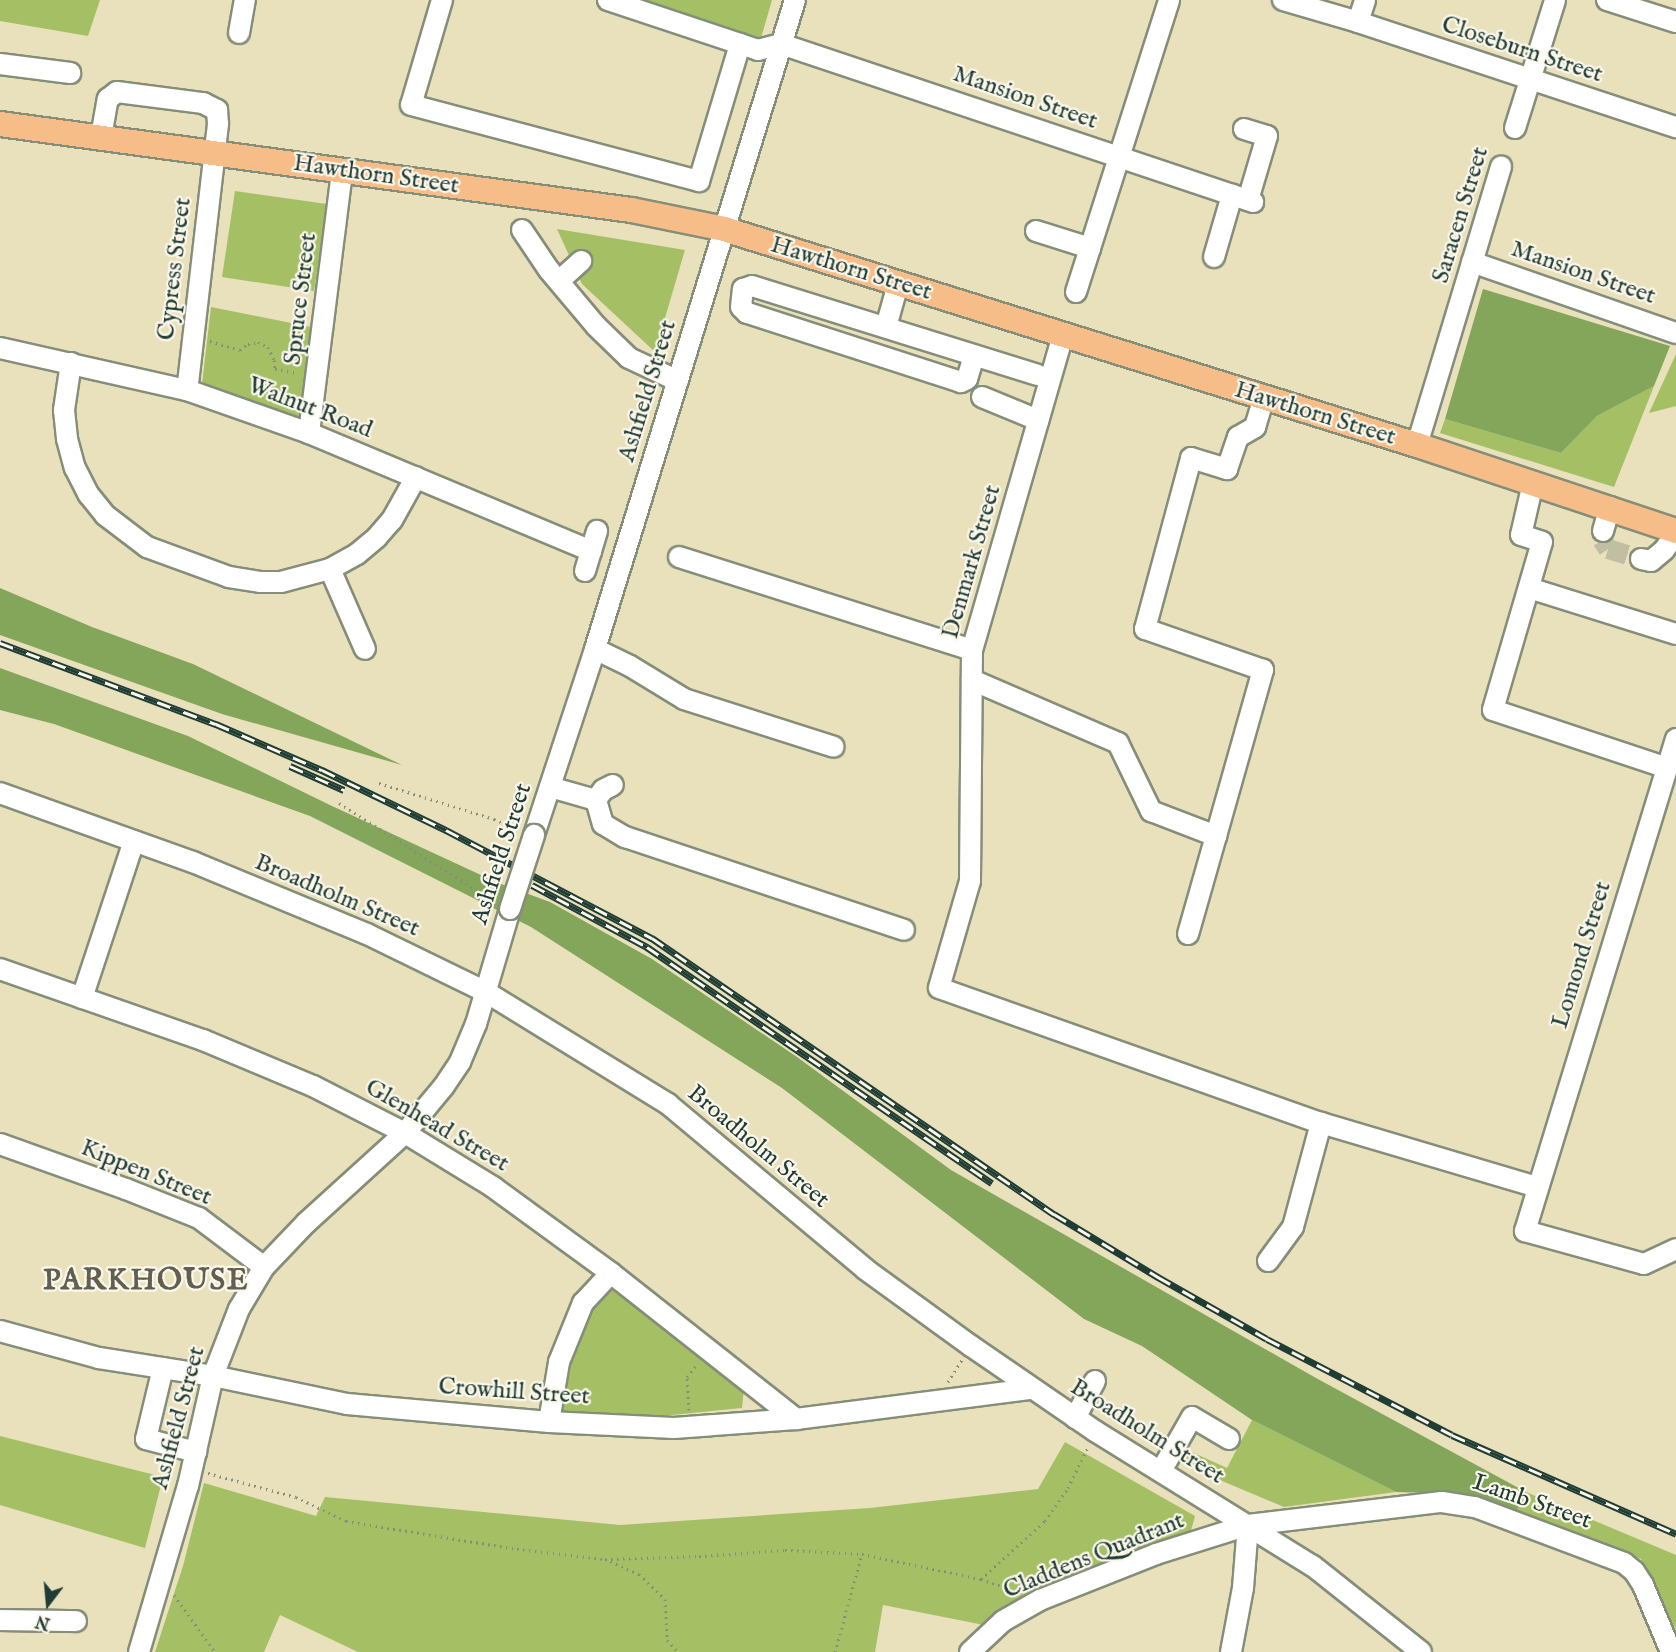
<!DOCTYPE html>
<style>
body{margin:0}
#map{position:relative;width:1676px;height:1652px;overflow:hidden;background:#e9e0bc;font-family:"IM FELL English",serif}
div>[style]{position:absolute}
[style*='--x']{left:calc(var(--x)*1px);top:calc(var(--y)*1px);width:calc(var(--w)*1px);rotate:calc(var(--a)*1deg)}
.green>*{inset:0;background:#a5bf65}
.forest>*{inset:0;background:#84a65a}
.minor-tunnel>*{height:20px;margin-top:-10px;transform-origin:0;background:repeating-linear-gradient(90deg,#c1bfa1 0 20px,transparent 0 30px)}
.path>*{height:3px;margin-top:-1.5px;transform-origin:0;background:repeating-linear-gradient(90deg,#848e78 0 1.5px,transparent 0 6px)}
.roads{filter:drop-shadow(2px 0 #848e78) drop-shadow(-2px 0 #848e78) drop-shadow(0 2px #848e78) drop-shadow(0 -2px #848e78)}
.minor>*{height:20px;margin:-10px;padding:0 10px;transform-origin:10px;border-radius:10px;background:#fff}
.major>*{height:24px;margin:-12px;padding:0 12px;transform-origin:12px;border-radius:12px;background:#f7bd88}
.rail>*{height:7px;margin-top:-3.5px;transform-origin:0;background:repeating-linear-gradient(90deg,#fbf7ec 0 14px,#1f3d34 0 28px);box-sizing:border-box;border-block:2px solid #1f3d34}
.bridges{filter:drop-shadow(2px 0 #848e78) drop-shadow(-2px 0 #848e78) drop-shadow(0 2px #848e78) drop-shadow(0 -2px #848e78)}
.minor-bridge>*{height:20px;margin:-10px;padding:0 10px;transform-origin:10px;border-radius:10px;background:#fff}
span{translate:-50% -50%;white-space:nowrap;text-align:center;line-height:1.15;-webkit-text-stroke:4.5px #fbf7ec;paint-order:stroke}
.street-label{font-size:24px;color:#1f3d34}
.district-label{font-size:30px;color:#615f50;font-weight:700;letter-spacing:1.5px}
.north{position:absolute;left:18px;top:1574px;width:60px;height:60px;-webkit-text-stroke:4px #fbf7ec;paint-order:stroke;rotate:196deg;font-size:16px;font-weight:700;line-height:24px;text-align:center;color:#1f3d34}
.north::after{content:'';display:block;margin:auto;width:21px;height:27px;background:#1f3d34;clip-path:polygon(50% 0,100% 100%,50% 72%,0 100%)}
</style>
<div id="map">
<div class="green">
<div style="clip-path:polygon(0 0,100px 0,88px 36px,0 21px)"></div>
<div style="clip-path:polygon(635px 0,772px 0,761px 38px)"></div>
<div style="clip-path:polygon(235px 191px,327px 204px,314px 291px,222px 277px)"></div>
<div style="clip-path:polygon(557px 229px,685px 250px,655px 352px,582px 284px)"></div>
<div style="clip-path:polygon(211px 307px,311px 327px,304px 420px,202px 384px)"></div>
<div style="clip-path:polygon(1676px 354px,1676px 406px,1649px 413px)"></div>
<div style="clip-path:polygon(1654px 386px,1614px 487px,1440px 433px,1445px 419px,1561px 453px,1597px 416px)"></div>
<div style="clip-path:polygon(607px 1283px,744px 1388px,742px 1408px,672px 1415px,594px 1416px,557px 1410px,562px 1366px,584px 1315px)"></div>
<div style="clip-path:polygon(1252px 1420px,1396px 1492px,1284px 1507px,1215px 1478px,1176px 1456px,1185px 1449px,1227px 1468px)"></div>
<div style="clip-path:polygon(0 1436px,163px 1477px,145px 1548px,0 1505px)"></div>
<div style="clip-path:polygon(1065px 1442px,1195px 1516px,1189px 1538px,1032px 1592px,984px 1625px,883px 1605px,875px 1652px,358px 1652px,280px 1615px,264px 1652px,155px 1652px,183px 1566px,204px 1483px,316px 1516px,325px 1497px,620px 1525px,870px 1508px,1038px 1489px)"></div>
<div style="clip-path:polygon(1526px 1492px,1676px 1555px,1676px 1630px,1641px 1559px,1516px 1512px)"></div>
</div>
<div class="forest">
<div style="clip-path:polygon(1483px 289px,1670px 346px,1654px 386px,1597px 416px,1561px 453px,1445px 419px)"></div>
<div style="clip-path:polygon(0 588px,92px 627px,193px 664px,402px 765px,222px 714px,0 635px)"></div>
<div style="clip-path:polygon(0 668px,188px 736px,332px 806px,496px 882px,550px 902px,652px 959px,797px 1057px,951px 1170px,1316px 1378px,1526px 1492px,1516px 1512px,1471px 1494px,1396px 1492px,1252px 1420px,1142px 1346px,1084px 1319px,782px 1088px,531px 927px,310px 816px,54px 724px,0 710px)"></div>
</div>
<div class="minor-tunnel">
<div style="--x:1603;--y:531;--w:9;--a:96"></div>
<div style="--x:1602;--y:540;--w:11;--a:56"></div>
<div style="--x:1608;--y:549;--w:34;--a:17"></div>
</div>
<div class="path">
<div style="--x:210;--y:341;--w:31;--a:17"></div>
<div style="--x:240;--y:350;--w:10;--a:-37"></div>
<div style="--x:248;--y:344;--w:10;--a:-11"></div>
<div style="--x:258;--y:342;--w:11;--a:27"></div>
<div style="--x:268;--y:347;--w:14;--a:65"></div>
<div style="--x:274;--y:360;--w:9;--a:84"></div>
<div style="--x:275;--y:369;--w:23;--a:10"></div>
<div style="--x:379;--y:783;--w:121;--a:17.4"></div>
<div style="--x:494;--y:819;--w:27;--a:24"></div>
<div style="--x:339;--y:803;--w:185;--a:32.4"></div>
<div style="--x:948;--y:1382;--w:26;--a:-58"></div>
<div style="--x:689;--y:1410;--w:33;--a:-93"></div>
<div style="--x:687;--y:1377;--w:18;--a:-52"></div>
<div style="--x:208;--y:1473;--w:91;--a:15.3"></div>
<div style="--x:296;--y:1497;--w:55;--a:25.6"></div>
<div style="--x:346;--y:1521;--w:173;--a:9.3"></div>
<div style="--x:517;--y:1549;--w:89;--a:6.5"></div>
<div style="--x:605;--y:1559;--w:94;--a:-1.8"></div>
<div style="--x:699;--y:1556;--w:86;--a:-4"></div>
<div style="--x:785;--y:1550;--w:77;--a:3"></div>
<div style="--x:862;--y:1554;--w:122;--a:11.9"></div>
<div style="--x:981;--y:1579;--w:39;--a:19"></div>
<div style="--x:605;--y:1559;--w:37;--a:24"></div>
<div style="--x:639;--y:1574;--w:36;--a:44"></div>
<div style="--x:665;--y:1599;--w:41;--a:87.2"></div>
<div style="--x:667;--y:1640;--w:16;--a:47"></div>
<div style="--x:981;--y:1579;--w:86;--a:-42.2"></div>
<div style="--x:1045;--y:1521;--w:40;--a:-55.1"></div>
<div style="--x:1068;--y:1488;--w:46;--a:-64"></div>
<div style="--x:174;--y:1595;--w:70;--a:54.3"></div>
<div style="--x:835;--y:1652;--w:102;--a:-74.6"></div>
</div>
<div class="roads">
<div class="minor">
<div style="--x:442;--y:0;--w:109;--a:106.4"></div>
<div style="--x:411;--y:105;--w:298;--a:14.8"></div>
<div style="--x:699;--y:181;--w:143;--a:-73.3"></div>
<div style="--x:608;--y:0;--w:158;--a:18.4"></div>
<div style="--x:758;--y:50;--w:24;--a:-15"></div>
<div style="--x:1283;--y:0;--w:78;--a:16.3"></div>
<div style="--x:1358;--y:22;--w:335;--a:18.3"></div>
<div style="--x:1607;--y:0;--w:72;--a:17.7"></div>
<div style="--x:1358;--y:22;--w:23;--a:-72"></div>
<div style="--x:239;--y:33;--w:34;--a:-80"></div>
<div style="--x:781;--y:44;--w:498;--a:18.5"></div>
<div style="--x:0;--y:64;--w:71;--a:7.3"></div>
<div style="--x:1515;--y:128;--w:134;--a:-72.6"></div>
<div style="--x:1244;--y:129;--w:24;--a:17"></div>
<div style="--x:1267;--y:136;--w:67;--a:106.5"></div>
<div style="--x:101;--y:137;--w:39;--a:-80"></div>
<div style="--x:108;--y:99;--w:11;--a:-38"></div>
<div style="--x:117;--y:92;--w:87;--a:7.3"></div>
<div style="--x:203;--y:103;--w:16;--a:27"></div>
<div style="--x:217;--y:110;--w:14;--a:86"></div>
<div style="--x:218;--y:124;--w:268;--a:96.6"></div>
<div style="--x:522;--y:230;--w:48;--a:56"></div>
<div style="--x:549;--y:270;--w:73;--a:50"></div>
<div style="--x:596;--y:326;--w:46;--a:44.1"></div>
<div style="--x:629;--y:358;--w:54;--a:25.1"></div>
<div style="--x:1036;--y:231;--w:57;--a:17.5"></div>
<div style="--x:1214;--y:257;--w:65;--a:-73.8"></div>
<div style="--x:1472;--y:262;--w:216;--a:19.2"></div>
<div style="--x:559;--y:281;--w:30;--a:-42"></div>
<div style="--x:1076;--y:292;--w:306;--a:-72.3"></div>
<div style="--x:886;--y:327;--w:45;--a:-74.4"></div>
<div style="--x:1063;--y:335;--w:328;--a:106.1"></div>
<div style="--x:972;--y:650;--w:231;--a:90.5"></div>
<div style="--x:970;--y:881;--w:111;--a:106.2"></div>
<div style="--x:939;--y:988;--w:405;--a:19.5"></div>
<div style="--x:1321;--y:1123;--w:225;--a:16.5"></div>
<div style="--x:0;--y:348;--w:192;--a:12.7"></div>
<div style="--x:187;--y:390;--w:129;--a:19.4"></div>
<div style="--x:309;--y:433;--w:306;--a:22.7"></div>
<div style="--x:974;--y:356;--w:24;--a:107"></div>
<div style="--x:967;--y:379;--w:7;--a:153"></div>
<div style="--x:961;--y:382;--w:225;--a:-162.1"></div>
<div style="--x:747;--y:313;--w:8;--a:-135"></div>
<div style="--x:741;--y:307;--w:18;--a:-84"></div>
<div style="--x:743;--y:289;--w:9;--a:-18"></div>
<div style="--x:752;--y:286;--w:299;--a:17.3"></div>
<div style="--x:71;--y:363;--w:48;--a:98.5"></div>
<div style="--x:64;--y:410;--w:29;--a:84"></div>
<div style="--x:67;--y:439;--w:30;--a:75"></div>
<div style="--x:75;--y:468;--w:30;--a:63"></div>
<div style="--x:89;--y:495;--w:26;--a:51"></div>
<div style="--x:105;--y:515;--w:53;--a:37.3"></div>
<div style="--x:147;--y:547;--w:87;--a:20.1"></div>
<div style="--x:229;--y:577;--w:31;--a:9"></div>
<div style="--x:260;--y:582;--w:21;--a:0"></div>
<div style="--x:281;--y:582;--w:51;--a:-14.9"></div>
<div style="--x:330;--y:569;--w:31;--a:-29"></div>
<div style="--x:357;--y:554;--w:26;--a:-40"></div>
<div style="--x:377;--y:537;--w:23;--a:-49"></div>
<div style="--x:392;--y:520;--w:49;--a:-60.8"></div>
<div style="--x:982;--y:397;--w:61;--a:22.3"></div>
<div style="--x:309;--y:433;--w:264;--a:-82.8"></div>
<div style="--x:1417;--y:445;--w:291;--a:-73.2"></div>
<div style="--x:1533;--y:483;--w:53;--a:103"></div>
<div style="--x:1521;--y:535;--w:22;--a:18"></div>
<div style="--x:1542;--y:542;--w:175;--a:106.3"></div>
<div style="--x:1493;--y:710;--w:183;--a:18.4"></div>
<div style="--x:1603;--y:531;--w:25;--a:-74"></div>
<div style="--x:679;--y:557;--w:307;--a:17.6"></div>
<div style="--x:1641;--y:559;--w:10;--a:11"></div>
<div style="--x:1651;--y:561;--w:17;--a:-40"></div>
<div style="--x:1664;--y:550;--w:20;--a:-53"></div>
<div style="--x:330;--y:569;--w:87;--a:66.4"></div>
<div style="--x:585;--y:571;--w:42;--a:-73.3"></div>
<div style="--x:1529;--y:588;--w:154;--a:17.4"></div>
<div style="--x:595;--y:649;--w:39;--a:26"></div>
<div style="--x:630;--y:666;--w:63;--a:31.4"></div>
<div style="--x:684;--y:699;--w:157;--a:17.7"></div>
<div style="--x:972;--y:680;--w:159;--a:23.3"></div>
<div style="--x:1118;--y:743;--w:76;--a:64.1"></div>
<div style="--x:1151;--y:811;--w:70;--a:21"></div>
<div style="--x:1216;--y:836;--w:102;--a:105.9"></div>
<div style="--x:1676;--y:739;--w:515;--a:107.06"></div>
<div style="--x:1525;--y:1231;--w:123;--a:15.5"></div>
<div style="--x:1644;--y:1264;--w:35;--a:-25"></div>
<div style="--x:550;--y:787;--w:48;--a:15.8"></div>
<div style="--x:0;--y:793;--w:205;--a:19.7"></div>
<div style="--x:193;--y:862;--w:188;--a:22.5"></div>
<div style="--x:367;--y:934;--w:132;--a:26"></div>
<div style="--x:486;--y:992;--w:214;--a:31.6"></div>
<div style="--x:668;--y:1104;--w:257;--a:39.9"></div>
<div style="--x:865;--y:1269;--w:131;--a:36"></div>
<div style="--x:971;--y:1346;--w:150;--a:34.4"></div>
<div style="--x:1095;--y:1431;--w:256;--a:31.8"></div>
<div style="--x:1313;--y:1566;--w:138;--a:38.5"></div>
<div style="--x:596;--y:800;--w:25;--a:74"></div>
<div style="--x:603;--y:824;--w:26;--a:31"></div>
<div style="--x:625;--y:837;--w:294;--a:18.4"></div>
<div style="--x:596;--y:800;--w:12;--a:-55"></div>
<div style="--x:603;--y:790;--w:11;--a:-27"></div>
<div style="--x:534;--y:835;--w:196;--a:-71.8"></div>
<div style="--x:595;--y:649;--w:679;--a:-72.87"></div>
<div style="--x:1216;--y:836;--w:173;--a:-74.2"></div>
<div style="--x:1263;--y:670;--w:125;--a:-160.8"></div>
<div style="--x:1145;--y:629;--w:177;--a:-74.9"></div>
<div style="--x:1191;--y:458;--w:38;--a:17"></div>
<div style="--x:1227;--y:469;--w:34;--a:-71"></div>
<div style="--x:1238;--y:437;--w:20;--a:-30"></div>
<div style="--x:1255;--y:427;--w:30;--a:-73"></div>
<div style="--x:0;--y:969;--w:215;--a:19.3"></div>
<div style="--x:203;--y:1040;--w:119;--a:22.7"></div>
<div style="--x:313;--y:1086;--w:103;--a:27.1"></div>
<div style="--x:405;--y:1133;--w:103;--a:31.5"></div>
<div style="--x:493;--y:1187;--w:146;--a:36.1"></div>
<div style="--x:611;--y:1273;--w:236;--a:38.3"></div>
<div style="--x:82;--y:998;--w:165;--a:-71.7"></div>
<div style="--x:0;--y:1144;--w:134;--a:19.7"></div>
<div style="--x:126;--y:1189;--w:79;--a:21.7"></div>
<div style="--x:199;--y:1218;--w:81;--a:37"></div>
<div style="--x:1268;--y:1261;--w:42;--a:-53.7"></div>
<div style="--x:1293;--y:1227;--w:108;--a:-74.9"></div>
<div style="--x:0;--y:1331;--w:103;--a:15.3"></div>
<div style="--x:99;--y:1358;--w:115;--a:9"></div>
<div style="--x:213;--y:1376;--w:137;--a:11.8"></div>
<div style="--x:347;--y:1404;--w:203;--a:5.1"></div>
<div style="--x:549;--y:1422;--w:125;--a:2.7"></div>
<div style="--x:674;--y:1428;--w:122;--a:-4.2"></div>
<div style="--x:796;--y:1419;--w:237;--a:-7.3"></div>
<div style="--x:163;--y:1368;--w:73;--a:103.5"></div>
<div style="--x:146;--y:1439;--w:52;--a:14.6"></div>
<div style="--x:1075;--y:1418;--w:42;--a:-61.6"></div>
<div style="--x:549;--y:1422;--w:61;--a:-80.5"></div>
<div style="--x:559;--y:1362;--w:64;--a:-67.9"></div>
<div style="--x:583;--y:1303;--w:41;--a:-47"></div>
<div style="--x:1161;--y:1471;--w:62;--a:-60.1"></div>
<div style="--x:1192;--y:1417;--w:43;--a:30.7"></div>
<div style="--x:0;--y:1620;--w:76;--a:0.8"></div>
<div style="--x:139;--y:1652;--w:173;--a:-73.6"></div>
<div style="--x:188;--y:1486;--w:113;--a:-77.2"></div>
<div style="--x:213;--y:1376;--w:72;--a:-68.8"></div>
<div style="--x:239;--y:1309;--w:49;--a:-59.2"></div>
<div style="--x:264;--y:1267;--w:61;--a:-46.3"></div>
<div style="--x:306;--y:1223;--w:134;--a:-42.3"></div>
<div style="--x:405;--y:1133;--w:61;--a:-50.3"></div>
<div style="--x:444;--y:1086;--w:29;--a:-56"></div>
<div style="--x:460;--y:1062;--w:41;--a:-67.2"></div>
<div style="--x:476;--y:1024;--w:120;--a:-73.5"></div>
<div style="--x:970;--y:1652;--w:45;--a:-43.2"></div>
<div style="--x:1003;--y:1621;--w:43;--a:-29.6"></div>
<div style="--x:1040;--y:1600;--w:125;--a:-21.6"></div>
<div style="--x:1156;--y:1554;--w:96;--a:-17.5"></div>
<div style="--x:1248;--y:1525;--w:195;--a:-6.8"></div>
<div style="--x:1442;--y:1502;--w:33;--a:9"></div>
<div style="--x:1475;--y:1507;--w:159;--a:20.6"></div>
<div style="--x:1624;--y:1563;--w:13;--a:39"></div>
<div style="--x:1634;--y:1571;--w:17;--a:57"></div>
<div style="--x:1643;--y:1585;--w:73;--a:67.3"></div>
<div style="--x:1231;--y:1652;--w:65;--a:-79.4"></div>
<div style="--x:1243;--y:1588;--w:63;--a:-85.5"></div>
</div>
<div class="major">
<div style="--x:0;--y:124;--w:637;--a:7.76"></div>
<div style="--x:631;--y:210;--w:95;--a:11.5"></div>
<div style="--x:724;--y:229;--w:726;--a:17.31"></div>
<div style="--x:1417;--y:445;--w:273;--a:18.4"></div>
</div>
</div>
<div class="rail">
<div style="--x:0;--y:643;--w:231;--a:20.6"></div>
<div style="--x:216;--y:724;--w:116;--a:23.5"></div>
<div style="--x:322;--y:770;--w:138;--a:25.8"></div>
<div style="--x:446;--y:830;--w:233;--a:27.7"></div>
<div style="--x:652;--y:938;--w:488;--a:34.5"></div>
<div style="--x:1054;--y:1214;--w:122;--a:31.2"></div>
<div style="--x:1158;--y:1277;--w:125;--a:29.6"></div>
<div style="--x:1267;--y:1339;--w:208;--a:27.4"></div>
<div style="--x:1452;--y:1435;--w:245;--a:23.8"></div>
<div style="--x:290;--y:766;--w:59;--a:24"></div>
<div style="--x:532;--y:885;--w:131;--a:28.3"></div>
<div style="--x:647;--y:947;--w:418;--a:34.4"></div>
</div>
<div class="bridges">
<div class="minor-bridge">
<div style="--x:510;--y:909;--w:78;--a:-72"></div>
</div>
</div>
<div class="street-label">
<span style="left:1522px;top:50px;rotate:18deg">Closeburn Street</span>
<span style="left:1025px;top:98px;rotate:19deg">Mansion Street</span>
<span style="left:376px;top:175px;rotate:8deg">Hawthorn Street</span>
<span style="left:1461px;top:215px;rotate:-73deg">Saracen Street</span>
<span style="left:175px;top:269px;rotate:-83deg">Cypress Street</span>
<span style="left:851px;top:269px;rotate:17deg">Hawthorn Street</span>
<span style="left:1583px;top:273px;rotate:19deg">Mansion Street</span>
<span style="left:301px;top:299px;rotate:-83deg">Spruce Street</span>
<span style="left:648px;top:391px;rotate:-73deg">Ashfield Street</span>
<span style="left:310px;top:408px;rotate:21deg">Walnut Road</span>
<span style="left:1315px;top:414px;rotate:17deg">Hawthorn Street</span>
<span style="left:972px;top:562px;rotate:-74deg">Denmark Street</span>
<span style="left:502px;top:854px;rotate:-72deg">Ashfield Street</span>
<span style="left:337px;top:896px;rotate:23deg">Broadholm Street</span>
<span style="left:1582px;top:955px;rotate:-73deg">Lomond Street</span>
<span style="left:437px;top:1126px;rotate:30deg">Glenhead Street</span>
<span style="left:758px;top:1147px;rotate:40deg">Broadholm Street</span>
<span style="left:146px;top:1173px;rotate:22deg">Kippen Street</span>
<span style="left:514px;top:1392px;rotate:4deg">Crowhill Street</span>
<span style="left:179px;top:1418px;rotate:-75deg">Ashfield Street</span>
<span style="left:1147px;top:1432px;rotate:32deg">Broadholm Street</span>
<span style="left:1532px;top:1502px;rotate:19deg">Lamb Street</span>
<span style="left:1094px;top:1556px;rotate:-22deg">Claddens Quadrant</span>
</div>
<div class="district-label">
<span style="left:146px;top:1281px">PARKHOUSE</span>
</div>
<div class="north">N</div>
</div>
